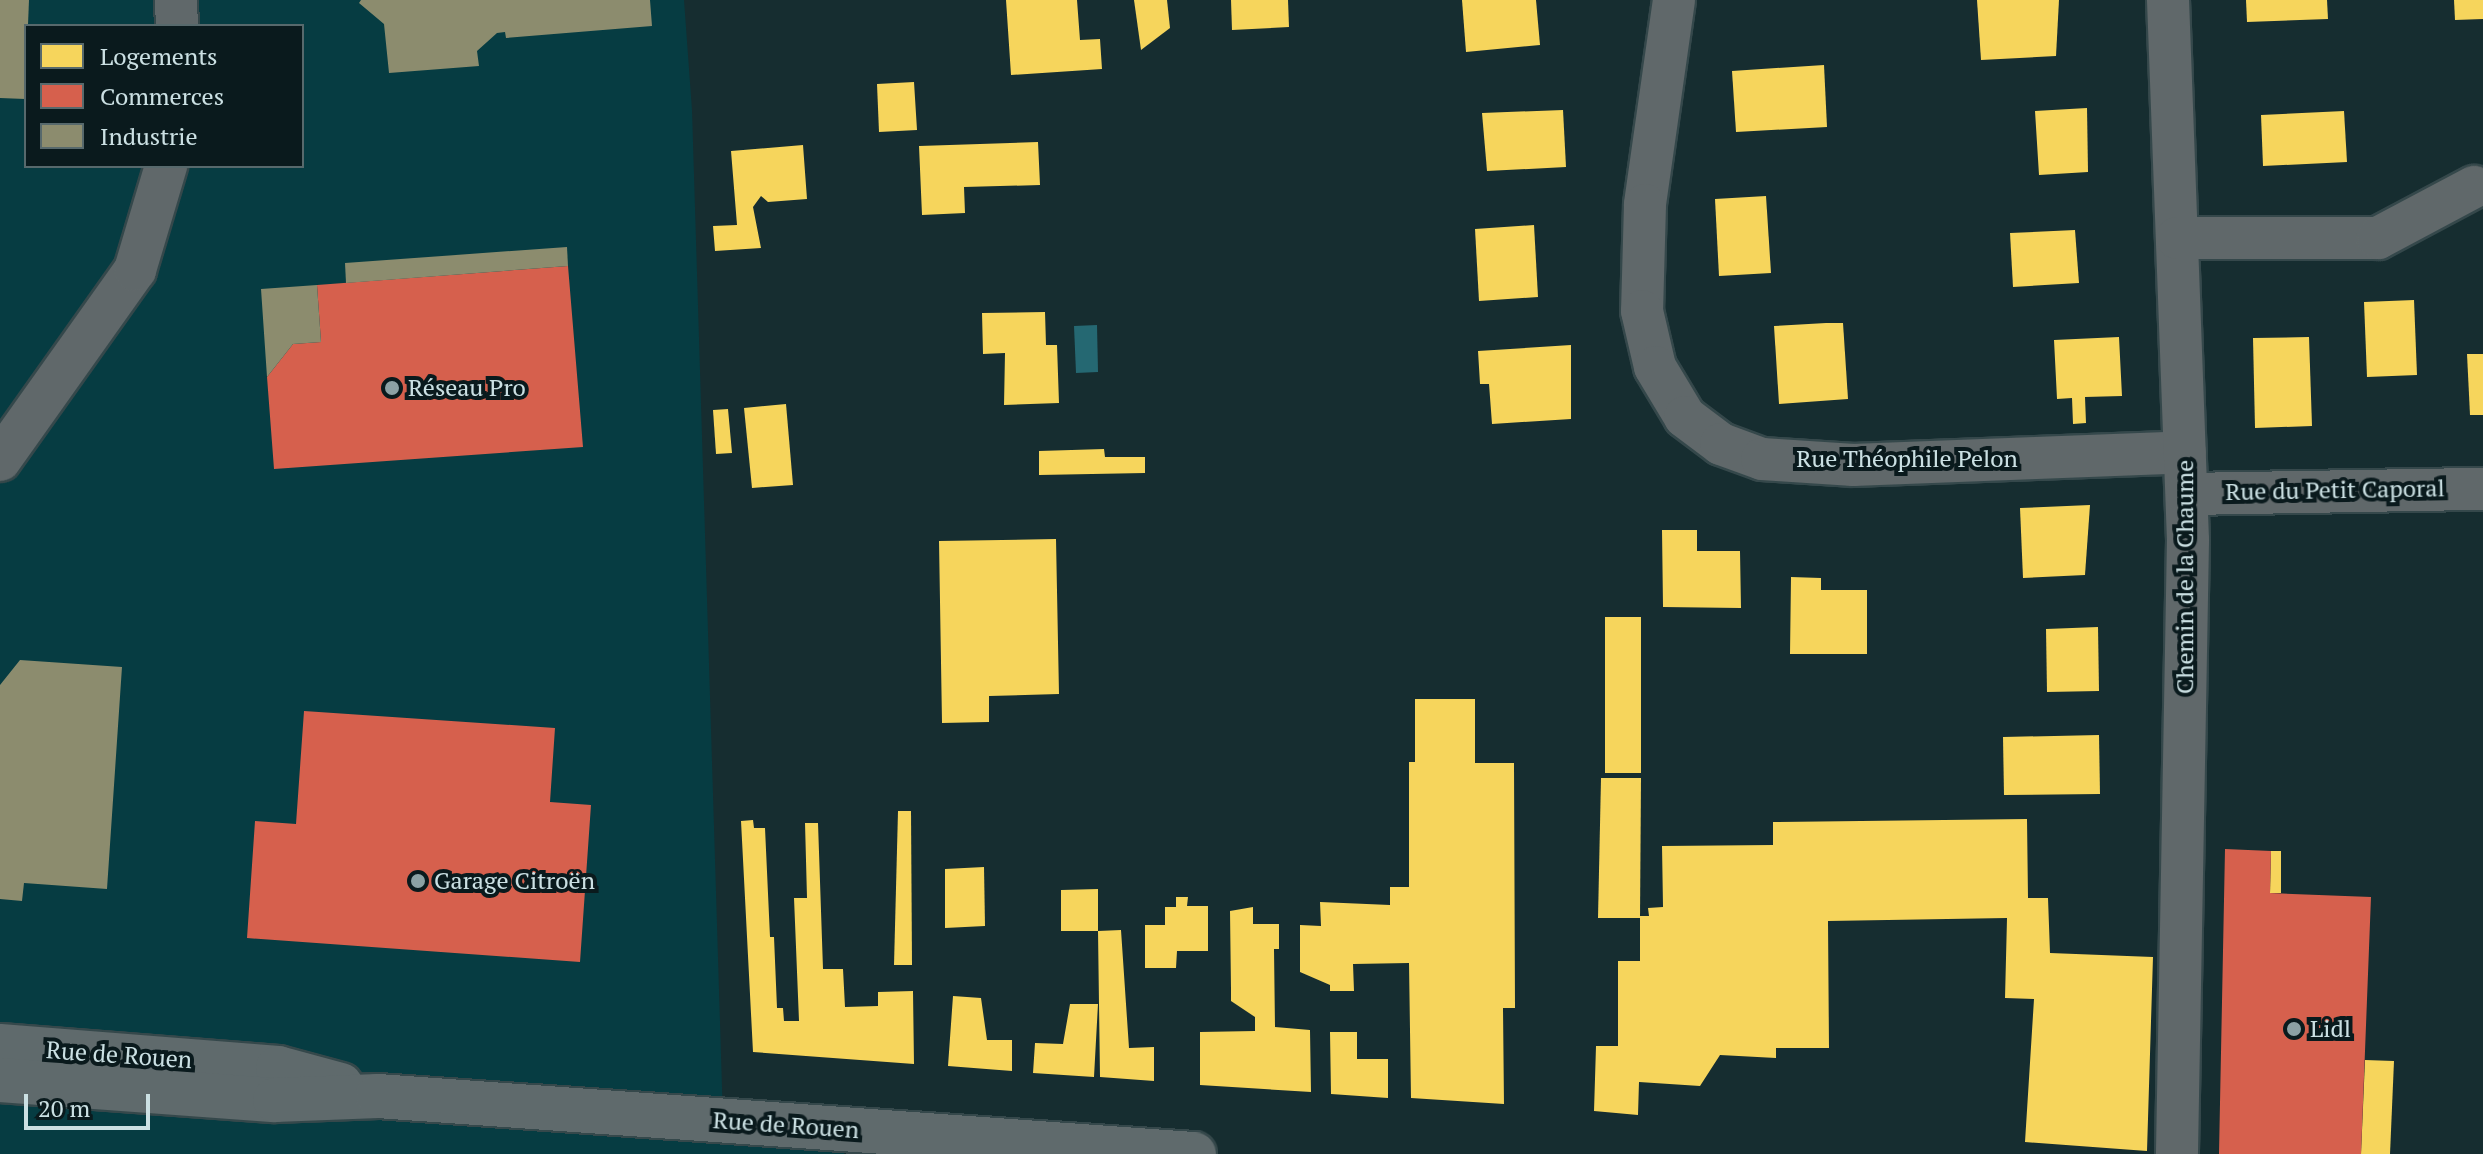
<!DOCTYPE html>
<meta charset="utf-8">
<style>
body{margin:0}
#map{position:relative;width:2483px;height:1154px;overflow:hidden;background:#162d30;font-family:"PT Serif",serif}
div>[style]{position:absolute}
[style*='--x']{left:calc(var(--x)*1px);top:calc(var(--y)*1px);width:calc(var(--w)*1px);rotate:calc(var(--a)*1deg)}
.built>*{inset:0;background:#063c42}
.water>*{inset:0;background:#256872}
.homes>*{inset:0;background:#f6d55c}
.shops>*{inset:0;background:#d6604d}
.industry>*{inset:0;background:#8c8c6e}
.roads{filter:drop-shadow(2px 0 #35484b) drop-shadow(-2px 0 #35484b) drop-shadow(0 2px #35484b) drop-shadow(0 -2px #35484b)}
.street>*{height:42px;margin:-21px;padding:0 21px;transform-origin:21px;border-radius:21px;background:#60686a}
.secondary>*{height:44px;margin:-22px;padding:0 22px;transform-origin:22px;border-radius:22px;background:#5f6a6c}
.dots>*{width:22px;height:22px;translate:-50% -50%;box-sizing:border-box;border:4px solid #0a1a1d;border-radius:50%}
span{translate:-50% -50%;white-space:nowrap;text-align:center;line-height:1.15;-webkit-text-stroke:8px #0a1a1d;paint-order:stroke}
.poi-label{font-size:24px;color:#cbe0e3}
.left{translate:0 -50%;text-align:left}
.street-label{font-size:24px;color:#cbe0e3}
.legend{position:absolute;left:24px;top:24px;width:280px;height:144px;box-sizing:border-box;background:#0a1a1d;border:2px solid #57696c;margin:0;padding:10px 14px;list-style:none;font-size:24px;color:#cbe0e3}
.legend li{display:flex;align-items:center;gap:16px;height:40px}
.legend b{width:40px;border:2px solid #57696c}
.scale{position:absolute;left:24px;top:1094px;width:126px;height:36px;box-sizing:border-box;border:4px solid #cbe0e3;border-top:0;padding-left:10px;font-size:24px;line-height:28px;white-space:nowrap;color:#cbe0e3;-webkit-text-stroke:6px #0a1a1d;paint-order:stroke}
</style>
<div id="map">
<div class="built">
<div style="clip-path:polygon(evenodd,0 0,684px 0,692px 110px,723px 1120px,843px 1130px,844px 1154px,0 1154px,0 0,26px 26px,302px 26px,302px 166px,26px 166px,26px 26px)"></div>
</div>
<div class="water">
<div style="clip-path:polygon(1097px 325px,1098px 372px,1076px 373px,1074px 326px)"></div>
</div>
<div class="homes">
<div style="clip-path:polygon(1006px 0,1077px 0,1080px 40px,1100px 39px,1102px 69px,1011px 75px)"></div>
<div style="clip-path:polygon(1134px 0,1167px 0,1170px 28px,1141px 50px)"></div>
<div style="clip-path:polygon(1231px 0,1288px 0,1289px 27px,1232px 30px)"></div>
<div style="clip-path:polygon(1462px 0,1536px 0,1540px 45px,1466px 52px)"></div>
<div style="clip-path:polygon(1977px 0,2059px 0,2056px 56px,1981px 60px)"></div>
<div style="clip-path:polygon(2246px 0,2327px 0,2328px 19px,2247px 22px)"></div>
<div style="clip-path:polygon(2454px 0,2483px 0,2483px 19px,2455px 20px)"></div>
<div style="clip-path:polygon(1824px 65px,1827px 127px,1736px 132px,1732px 71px)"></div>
<div style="clip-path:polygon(914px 82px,917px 130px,879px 132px,877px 84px)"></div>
<div style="clip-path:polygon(2087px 108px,2088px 172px,2039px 175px,2035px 111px)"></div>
<div style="clip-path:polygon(1563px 110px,1566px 167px,1487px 171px,1482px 113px)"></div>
<div style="clip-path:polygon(2344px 111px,2347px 162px,2263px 166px,2261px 115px)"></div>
<div style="clip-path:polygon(1038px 142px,1040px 185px,964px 187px,965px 213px,922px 215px,919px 146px)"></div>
<div style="clip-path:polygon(803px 145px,807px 199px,768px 202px,761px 196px,753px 207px,761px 248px,715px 251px,713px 226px,737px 225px,731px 151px)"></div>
<div style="clip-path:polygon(1766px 196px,1771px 273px,1719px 276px,1715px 199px)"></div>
<div style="clip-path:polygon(1534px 225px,1538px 297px,1479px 301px,1475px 229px)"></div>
<div style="clip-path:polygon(2075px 230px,2079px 283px,2013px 287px,2010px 233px)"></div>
<div style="clip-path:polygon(2414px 300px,2417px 375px,2367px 377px,2364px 302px)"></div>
<div style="clip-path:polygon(1045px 312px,1046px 345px,1057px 345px,1059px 403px,1004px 405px,1005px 353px,983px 354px,982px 313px)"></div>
<div style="clip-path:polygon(1826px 323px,1843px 323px,1848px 399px,1779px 404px,1774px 326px)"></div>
<div style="clip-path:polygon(2119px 337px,2122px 396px,2085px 397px,2086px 423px,2073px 424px,2072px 398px,2057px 399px,2054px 340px)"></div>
<div style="clip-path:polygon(2309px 337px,2312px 426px,2255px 428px,2253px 338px)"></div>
<div style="clip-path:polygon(1571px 345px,1571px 419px,1492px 424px,1489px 384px,1480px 384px,1478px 351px)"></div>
<div style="clip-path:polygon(2467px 354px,2483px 354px,2483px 415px,2470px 415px)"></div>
<div style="clip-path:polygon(786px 404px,793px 485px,752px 488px,744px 408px)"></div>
<div style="clip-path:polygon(728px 409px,732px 453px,716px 454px,713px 410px)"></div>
<div style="clip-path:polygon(1104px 449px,1105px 457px,1145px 457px,1145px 473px,1039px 475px,1039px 451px)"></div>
<div style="clip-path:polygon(2090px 505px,2085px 575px,2023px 578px,2020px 508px)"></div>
<div style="clip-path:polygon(1662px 530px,1697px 530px,1697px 551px,1740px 551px,1741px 608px,1663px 607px)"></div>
<div style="clip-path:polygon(1056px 539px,1059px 694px,989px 696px,989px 722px,942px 723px,939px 541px)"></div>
<div style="clip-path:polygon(1791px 577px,1821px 578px,1821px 590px,1867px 590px,1867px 654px,1790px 654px)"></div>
<div style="clip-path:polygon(1605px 617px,1641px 617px,1641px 773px,1605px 773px)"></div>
<div style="clip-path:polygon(2098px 627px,2099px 691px,2047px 692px,2046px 629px)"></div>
<div style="clip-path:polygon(1415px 699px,1475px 699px,1475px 763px,1514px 763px,1515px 1008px,1503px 1008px,1504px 1104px,1411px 1098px,1409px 963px,1353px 964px,1354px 991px,1330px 991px,1330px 985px,1300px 972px,1300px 925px,1321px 926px,1320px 902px,1390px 905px,1390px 887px,1409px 887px,1409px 762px,1415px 762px)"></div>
<div style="clip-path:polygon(2099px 735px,2100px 794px,2004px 795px,2003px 737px)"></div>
<div style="clip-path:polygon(1601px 778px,1641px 778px,1640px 918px,1598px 918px)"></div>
<div style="clip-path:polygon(898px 811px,911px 811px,912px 965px,894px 965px)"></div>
<div style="clip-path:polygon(2027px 819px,2028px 898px,2048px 898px,2050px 953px,2153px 957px,2147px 1151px,2025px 1142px,2034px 999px,2005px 998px,2007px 918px,1828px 921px,1829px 1048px,1776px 1048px,1776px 1058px,1720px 1055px,1700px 1086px,1639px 1082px,1638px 1115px,1594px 1111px,1596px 1046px,1618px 1046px,1618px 961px,1640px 961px,1640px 916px,1649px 916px,1648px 908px,1663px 907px,1662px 846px,1773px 845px,1773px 822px)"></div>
<div style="clip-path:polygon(753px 820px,754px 828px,765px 828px,770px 937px,774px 937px,777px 1008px,783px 1008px,784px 1021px,799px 1021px,794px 898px,807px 898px,805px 823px,818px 823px,823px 969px,843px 969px,845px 1007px,878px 1006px,878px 992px,913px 991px,914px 1064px,753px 1052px,741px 821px)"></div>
<div style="clip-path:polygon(2271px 851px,2281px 851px,2281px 893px,2270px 893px)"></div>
<div style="clip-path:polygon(984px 867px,985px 926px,945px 928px,945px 869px)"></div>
<div style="clip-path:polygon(1098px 889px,1098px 931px,1061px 931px,1061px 890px)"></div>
<div style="clip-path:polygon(1176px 897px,1188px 897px,1187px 906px,1208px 906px,1208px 951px,1177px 951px,1176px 968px,1145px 968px,1145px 925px,1165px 925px,1165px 907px,1176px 907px)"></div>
<div style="clip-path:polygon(1253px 907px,1253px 924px,1279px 924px,1279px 949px,1274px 949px,1275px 1027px,1310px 1030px,1311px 1092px,1200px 1085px,1200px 1032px,1255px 1031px,1255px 1017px,1231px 1001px,1231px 990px,1230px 911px)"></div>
<div style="clip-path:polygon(1121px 930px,1129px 1048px,1154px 1047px,1154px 1081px,1100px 1077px,1098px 931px)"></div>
<div style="clip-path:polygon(953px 996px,981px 998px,987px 1040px,1012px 1040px,1012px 1071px,948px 1066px)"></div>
<div style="clip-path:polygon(1070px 1004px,1098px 1004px,1094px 1077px,1033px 1073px,1035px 1043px,1063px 1044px)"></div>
<div style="clip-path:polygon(1330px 1032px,1357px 1032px,1357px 1059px,1388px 1059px,1388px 1098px,1331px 1094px)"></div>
<div style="clip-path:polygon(2365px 1060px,2394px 1061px,2390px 1154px,2361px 1154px)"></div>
</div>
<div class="shops">
<div style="clip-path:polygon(568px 266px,583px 447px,274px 469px,267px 377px,293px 344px,321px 342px,317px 285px)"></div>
<div style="clip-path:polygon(304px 711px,555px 728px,550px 802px,591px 805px,580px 962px,247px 938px,255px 821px,296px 824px)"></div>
<div style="clip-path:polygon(2225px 849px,2271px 851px,2270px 893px,2371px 897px,2361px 1154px,2219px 1154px)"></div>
</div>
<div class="industry">
<div style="clip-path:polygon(0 0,29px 0,25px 99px,0 98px)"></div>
<div style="clip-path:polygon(361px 0,650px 0,652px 26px,506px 38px,505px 32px,497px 33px,477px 51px,479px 66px,389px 73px,384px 24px,359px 3px)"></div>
<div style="clip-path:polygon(567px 247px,568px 266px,346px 283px,345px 263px)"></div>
<div style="clip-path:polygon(317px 285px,321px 342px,293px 344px,267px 377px,261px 289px)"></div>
<div style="clip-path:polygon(20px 660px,122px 667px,107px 889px,24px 883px,22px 901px,0 899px,0 685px)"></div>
</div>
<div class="roads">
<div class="street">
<div style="--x:176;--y:0;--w:26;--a:88"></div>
<div style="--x:1674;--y:0;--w:207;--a:98.1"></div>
<div style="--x:1645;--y:205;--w:106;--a:91.6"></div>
<div style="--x:1642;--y:311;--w:57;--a:76.9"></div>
<div style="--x:1655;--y:367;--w:58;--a:59"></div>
<div style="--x:1685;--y:417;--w:45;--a:36.9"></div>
<div style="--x:1721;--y:444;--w:44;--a:20.1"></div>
<div style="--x:1762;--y:459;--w:92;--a:3.7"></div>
<div style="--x:1854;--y:465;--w:331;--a:-2.2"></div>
<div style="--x:2168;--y:0;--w:540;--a:87.88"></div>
<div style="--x:2188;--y:540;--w:614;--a:91.03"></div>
<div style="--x:2177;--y:238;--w:201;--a:0"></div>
<div style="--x:2378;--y:238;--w:109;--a:-28"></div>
<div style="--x:0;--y:460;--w:233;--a:-54.6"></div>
<div style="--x:135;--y:270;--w:109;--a:-73.4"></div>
<div style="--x:2187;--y:494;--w:296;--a:-1"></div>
</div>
<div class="secondary">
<div style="--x:0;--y:1046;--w:279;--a:4.5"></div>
<div style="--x:278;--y:1068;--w:65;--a:15.1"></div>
<div style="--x:0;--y:1080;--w:276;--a:4.2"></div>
<div style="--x:275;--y:1100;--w:103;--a:-2.2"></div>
<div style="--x:378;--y:1096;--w:818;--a:4.07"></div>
</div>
</div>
<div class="dots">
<div style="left:392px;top:388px;background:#8ca1a4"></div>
<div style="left:418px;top:881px;background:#8ca1a4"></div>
<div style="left:2294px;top:1029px;background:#8ca1a4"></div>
</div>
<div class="poi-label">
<span class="left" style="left:408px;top:388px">Réseau Pro</span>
<span class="left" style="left:434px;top:881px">Garage Citroën</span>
<span class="left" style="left:2310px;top:1029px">Lidl</span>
</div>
<div class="street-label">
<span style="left:1907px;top:459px">Rue Théophile Pelon</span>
<span style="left:2335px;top:490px;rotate:-1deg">Rue du Petit Caporal</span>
<span style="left:2185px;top:577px;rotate:-90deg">Chemin de la Chaume</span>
<span style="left:119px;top:1055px;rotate:4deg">Rue de Rouen</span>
<span style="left:786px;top:1125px;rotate:4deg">Rue de Rouen</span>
</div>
<ul class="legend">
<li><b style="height:22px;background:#f6d55c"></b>Logements</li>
<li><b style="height:22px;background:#d6604d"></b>Commerces</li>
<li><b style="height:22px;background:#8c8c6e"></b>Industrie</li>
</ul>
<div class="scale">20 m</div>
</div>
